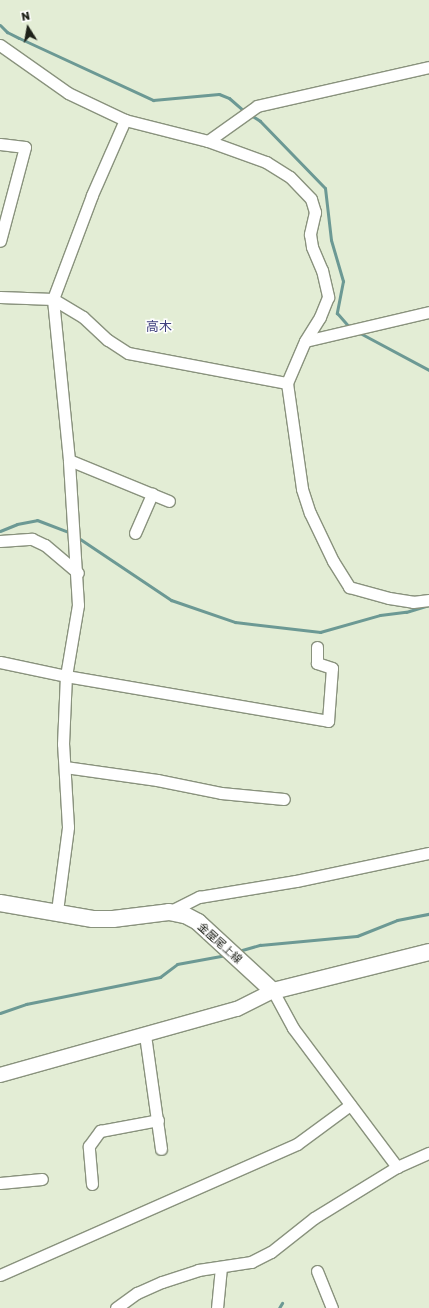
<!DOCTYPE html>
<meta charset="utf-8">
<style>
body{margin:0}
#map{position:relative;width:429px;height:1308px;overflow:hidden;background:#e3edd5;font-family:"Golos Text","Noto Sans JP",sans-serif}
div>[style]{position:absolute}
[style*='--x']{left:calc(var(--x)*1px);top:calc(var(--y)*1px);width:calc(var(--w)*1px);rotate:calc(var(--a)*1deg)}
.stream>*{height:3px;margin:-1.5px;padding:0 1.5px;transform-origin:1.5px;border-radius:1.5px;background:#6c9994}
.roads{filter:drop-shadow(1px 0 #89927d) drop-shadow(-1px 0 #89927d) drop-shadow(0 1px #89927d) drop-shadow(0 -1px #89927d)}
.minor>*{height:11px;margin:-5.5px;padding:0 5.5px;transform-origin:5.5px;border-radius:5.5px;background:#fff}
.tertiary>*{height:14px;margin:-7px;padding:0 7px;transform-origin:7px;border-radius:7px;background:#fff}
.secondary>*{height:16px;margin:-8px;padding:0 8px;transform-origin:8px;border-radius:8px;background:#fff}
span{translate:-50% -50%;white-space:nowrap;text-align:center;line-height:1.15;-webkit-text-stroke:3px #fff;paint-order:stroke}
.street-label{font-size:11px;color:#1e2119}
.quarter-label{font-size:13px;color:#40417d}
.north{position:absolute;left:8px;top:8px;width:40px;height:40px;-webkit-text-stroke:3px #fff;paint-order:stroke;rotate:349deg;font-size:11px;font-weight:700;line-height:16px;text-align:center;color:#1e2119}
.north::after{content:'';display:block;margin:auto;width:14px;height:18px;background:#1e2119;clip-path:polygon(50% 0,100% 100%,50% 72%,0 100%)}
</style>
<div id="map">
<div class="stream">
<div style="--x:0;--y:25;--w:10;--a:45"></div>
<div style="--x:7;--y:32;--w:13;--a:27"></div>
<div style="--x:19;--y:38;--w:148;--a:24.8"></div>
<div style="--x:153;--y:100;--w:66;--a:-5.2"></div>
<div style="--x:219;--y:94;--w:11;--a:22"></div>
<div style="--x:229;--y:98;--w:20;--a:41"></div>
<div style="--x:249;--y:114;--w:13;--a:32"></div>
<div style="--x:260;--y:121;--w:93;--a:45.9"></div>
<div style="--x:325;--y:188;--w:52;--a:83.4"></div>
<div style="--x:331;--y:240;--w:43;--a:73.7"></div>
<div style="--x:343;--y:281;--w:33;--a:101"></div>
<div style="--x:337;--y:313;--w:20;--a:49"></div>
<div style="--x:358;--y:332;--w:81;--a:28.2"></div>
<div style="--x:0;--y:531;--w:18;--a:-22"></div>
<div style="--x:17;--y:524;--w:20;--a:-11"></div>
<div style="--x:37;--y:520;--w:34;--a:21"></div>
<div style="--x:80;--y:539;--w:110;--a:33.8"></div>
<div style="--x:171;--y:600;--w:68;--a:19"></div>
<div style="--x:235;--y:622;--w:86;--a:6.7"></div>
<div style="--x:320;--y:632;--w:62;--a:-15.8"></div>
<div style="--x:380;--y:615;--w:26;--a:-7"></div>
<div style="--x:406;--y:612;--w:24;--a:-17"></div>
<div style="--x:242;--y:950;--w:19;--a:-16"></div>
<div style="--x:260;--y:945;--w:97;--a:-5.3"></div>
<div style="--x:357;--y:936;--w:43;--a:-21.8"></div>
<div style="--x:397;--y:920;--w:33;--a:-11"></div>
<div style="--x:0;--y:1013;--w:28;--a:-19"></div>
<div style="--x:26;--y:1004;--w:137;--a:-11.4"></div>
<div style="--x:160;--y:977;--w:21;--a:-37"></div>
<div style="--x:177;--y:964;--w:50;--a:-10.4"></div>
<div style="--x:279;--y:1308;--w:6;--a:-59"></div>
</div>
<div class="roads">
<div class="minor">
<div style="--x:0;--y:45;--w:83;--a:35.2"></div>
<div style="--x:68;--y:93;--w:63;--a:25.3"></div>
<div style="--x:125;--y:120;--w:86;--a:14.2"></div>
<div style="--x:208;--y:141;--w:62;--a:19.9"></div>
<div style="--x:266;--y:162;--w:28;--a:32"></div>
<div style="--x:290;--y:177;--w:30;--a:46"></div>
<div style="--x:311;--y:199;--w:14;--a:73"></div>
<div style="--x:315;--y:212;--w:23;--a:103"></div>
<div style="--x:310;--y:234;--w:13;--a:81"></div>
<div style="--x:312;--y:247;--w:25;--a:67"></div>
<div style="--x:322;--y:270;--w:28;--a:77"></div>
<div style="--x:328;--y:297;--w:22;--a:112"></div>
<div style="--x:320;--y:317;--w:28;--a:122"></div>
<div style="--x:208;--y:141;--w:60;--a:-35.5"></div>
<div style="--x:257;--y:106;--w:176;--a:-12.8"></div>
<div style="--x:0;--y:144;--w:25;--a:7"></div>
<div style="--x:25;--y:147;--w:97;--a:104.9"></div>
<div style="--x:0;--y:297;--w:53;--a:2.2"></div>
<div style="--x:53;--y:299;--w:35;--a:31"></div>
<div style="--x:83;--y:317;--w:34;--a:43"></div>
<div style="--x:108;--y:340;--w:24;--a:33"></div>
<div style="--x:128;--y:353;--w:162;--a:10.7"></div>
<div style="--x:429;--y:312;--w:127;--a:166.8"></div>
<div style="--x:305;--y:341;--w:46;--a:113.2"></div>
<div style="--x:287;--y:383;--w:107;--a:81.9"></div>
<div style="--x:302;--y:489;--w:25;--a:72"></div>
<div style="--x:310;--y:513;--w:53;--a:64.4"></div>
<div style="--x:333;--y:561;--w:31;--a:58"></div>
<div style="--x:349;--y:587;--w:41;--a:15.4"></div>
<div style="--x:389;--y:598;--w:24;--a:9"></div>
<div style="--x:413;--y:602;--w:16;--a:-7"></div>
<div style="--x:69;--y:460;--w:108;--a:22.3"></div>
<div style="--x:135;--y:533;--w:43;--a:-66.4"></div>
<div style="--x:0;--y:541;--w:32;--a:-4"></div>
<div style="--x:32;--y:539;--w:14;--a:25"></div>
<div style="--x:45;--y:545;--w:43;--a:40.3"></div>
<div style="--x:0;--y:662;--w:67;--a:12"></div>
<div style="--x:66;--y:676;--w:266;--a:9.7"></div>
<div style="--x:328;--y:721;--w:53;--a:-85.7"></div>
<div style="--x:332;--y:668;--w:16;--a:-162"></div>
<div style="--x:317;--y:663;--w:16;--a:-90"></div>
<div style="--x:65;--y:767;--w:93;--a:8"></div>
<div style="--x:157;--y:780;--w:65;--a:11.5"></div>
<div style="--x:221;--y:793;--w:63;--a:5.4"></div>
<div style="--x:57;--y:911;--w:85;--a:-82.5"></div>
<div style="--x:68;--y:827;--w:83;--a:-93.4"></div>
<div style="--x:63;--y:744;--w:68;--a:-87.5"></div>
<div style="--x:66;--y:676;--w:72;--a:-80.4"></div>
<div style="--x:78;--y:605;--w:145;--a:-93.6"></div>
<div style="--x:69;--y:460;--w:162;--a:-95.7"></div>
<div style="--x:53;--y:299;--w:111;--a:-69.4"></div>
<div style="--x:92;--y:195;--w:82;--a:-66.3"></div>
<div style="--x:169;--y:912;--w:34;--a:-27"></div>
<div style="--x:199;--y:897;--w:98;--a:-9.4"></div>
<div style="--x:296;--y:881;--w:136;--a:-11.9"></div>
<div style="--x:273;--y:991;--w:42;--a:61.6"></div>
<div style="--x:293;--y:1028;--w:174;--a:53.2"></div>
<div style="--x:145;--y:1035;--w:115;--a:82"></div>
<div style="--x:0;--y:1183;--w:42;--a:-5.4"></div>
<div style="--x:92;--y:1184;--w:38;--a:-95"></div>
<div style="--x:89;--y:1146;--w:19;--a:-54"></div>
<div style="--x:100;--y:1131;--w:59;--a:-10.7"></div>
<div style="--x:317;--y:1271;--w:40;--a:68"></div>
<div style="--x:0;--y:1275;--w:325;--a:-23.8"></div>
<div style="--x:297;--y:1144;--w:66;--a:-36.3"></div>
<div style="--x:116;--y:1308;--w:26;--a:-36"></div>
<div style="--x:137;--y:1293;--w:27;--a:-24"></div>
<div style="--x:162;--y:1282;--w:38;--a:-18"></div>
<div style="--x:198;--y:1270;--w:54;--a:-8.6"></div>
<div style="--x:251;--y:1262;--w:22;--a:-27"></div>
<div style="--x:271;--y:1252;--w:55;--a:-38.3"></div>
<div style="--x:314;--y:1218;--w:97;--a:-31.6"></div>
<div style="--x:397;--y:1167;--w:35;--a:-24"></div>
<div style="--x:217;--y:1308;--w:41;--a:-84.4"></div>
</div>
<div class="tertiary">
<div style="--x:0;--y:1075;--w:246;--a:-15.6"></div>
<div style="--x:237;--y:1009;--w:40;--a:-26.6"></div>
</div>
<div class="secondary">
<div style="--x:0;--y:903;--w:94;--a:9.8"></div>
<div style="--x:93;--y:919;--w:20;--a:0"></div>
<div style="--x:113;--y:919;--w:56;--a:-7.1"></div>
<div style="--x:169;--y:912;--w:16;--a:11"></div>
<div style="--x:185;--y:915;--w:15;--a:28"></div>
<div style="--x:198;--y:922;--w:102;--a:42.6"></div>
<div style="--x:273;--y:991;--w:161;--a:-14"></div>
</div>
</div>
<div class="street-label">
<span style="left:220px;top:943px;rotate:42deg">金屋尾上線</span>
</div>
<div class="quarter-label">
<span style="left:159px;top:326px">高木</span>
</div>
<div class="north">N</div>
</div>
